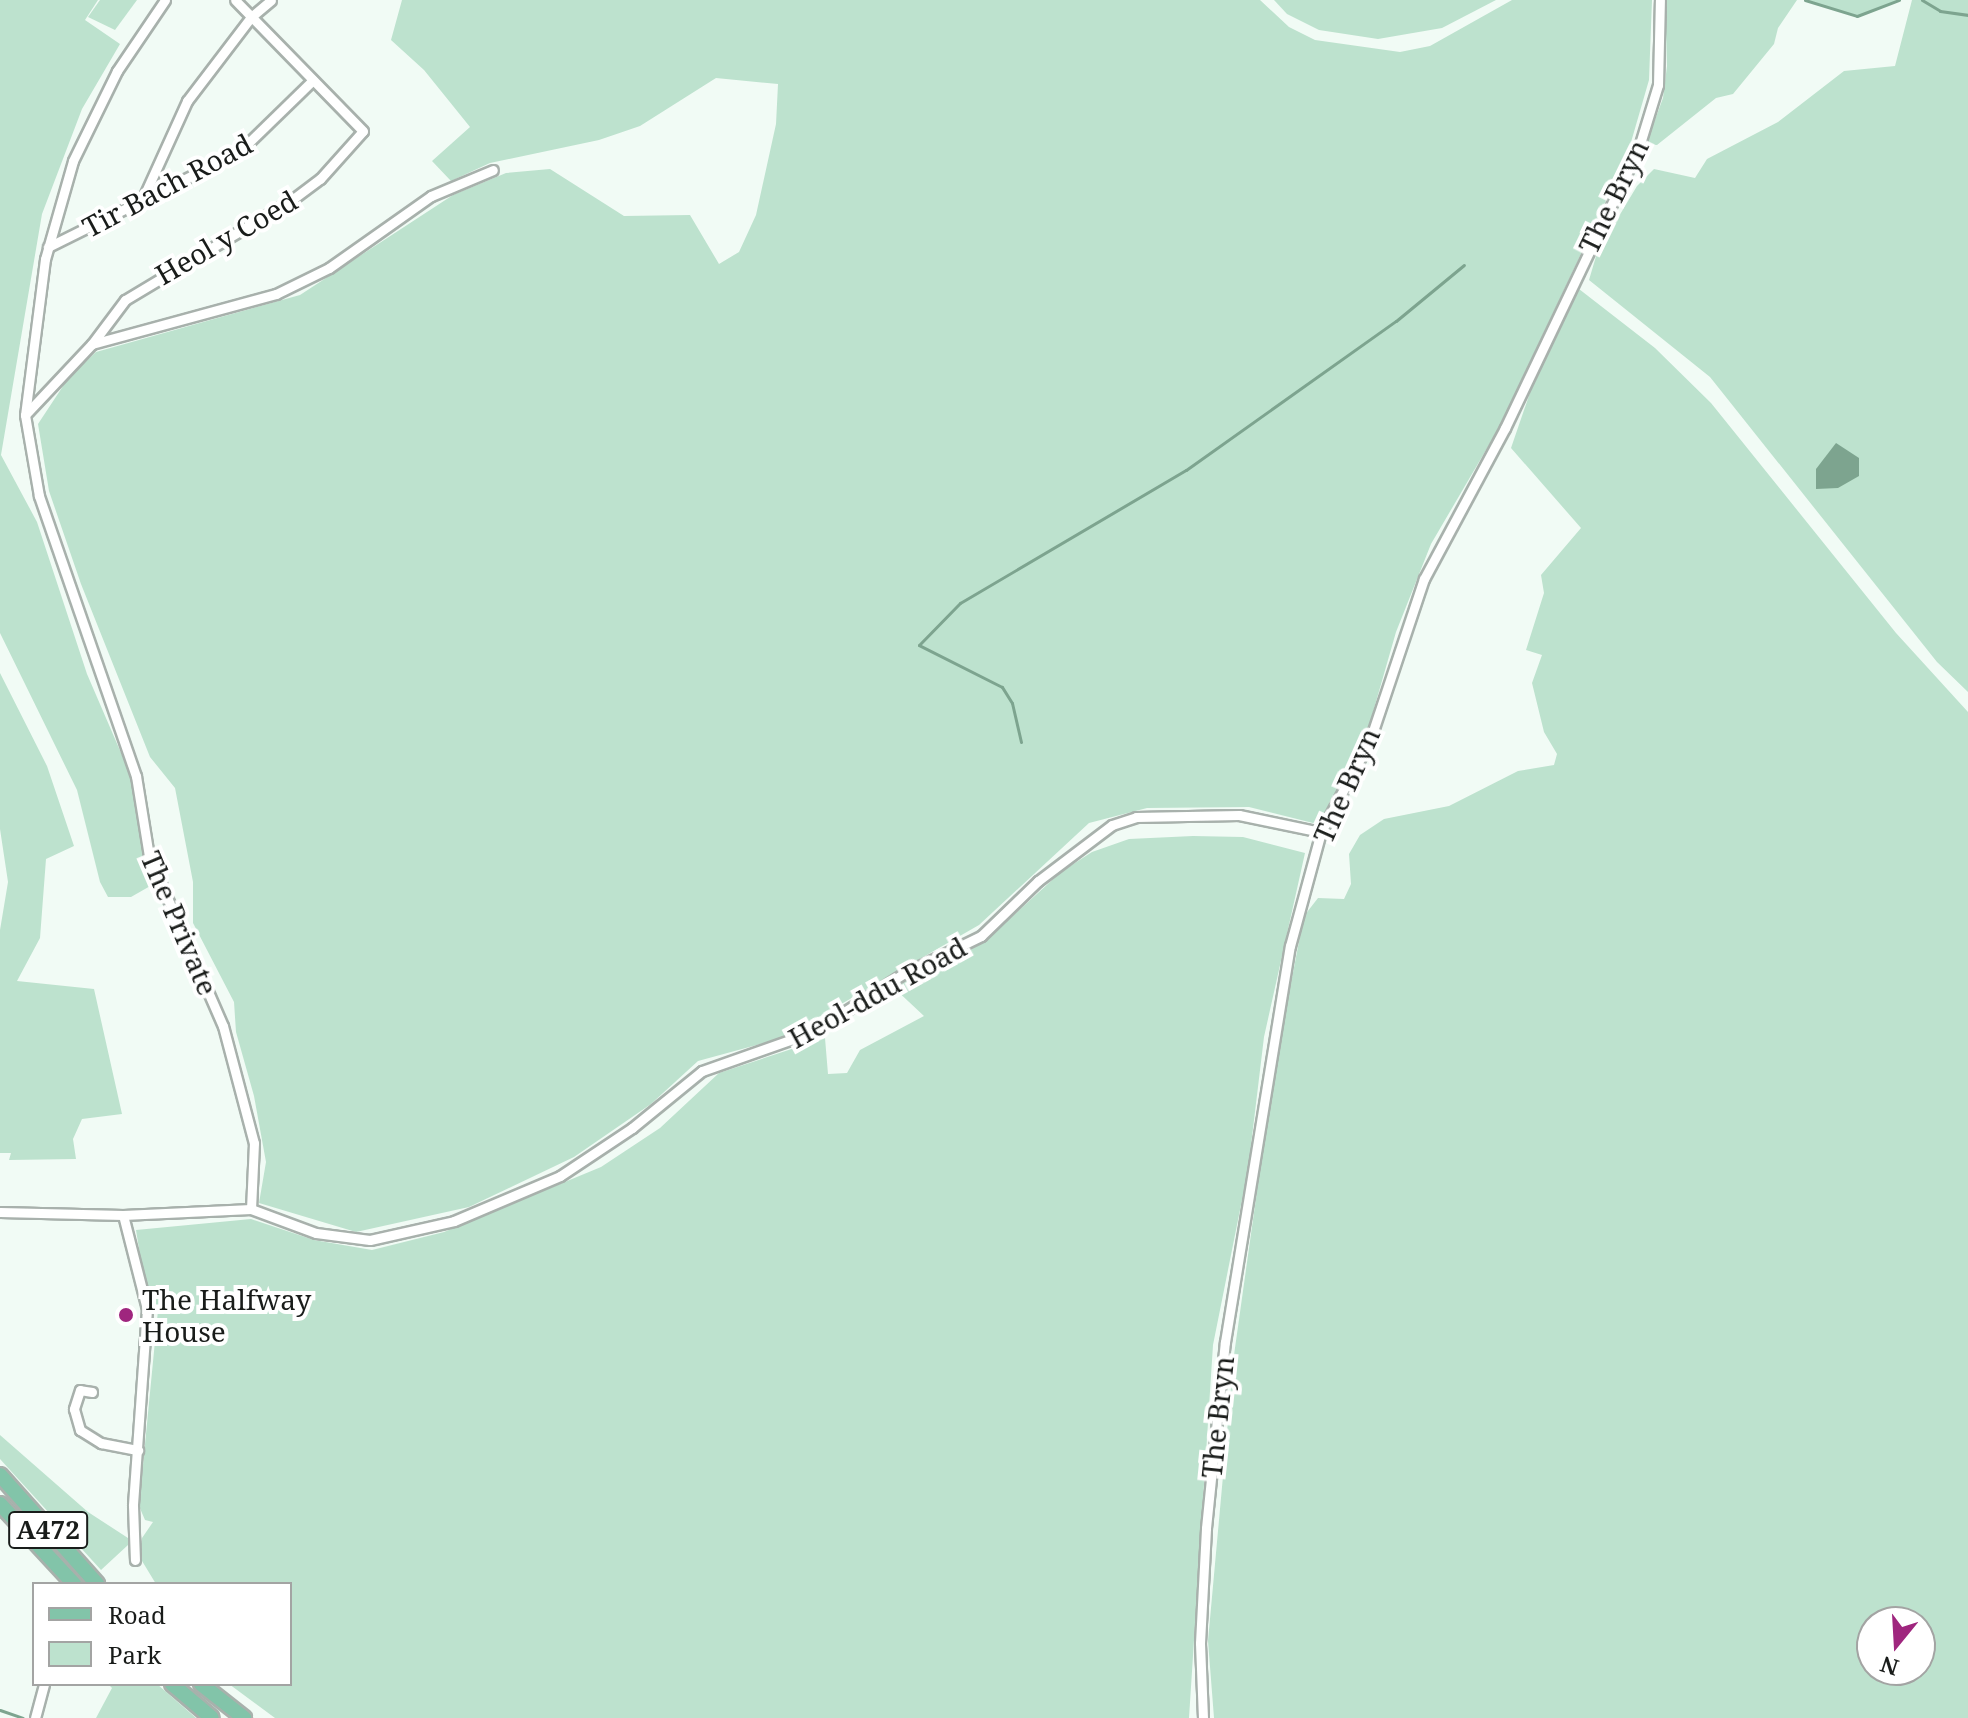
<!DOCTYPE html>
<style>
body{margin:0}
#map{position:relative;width:1968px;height:1718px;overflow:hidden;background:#f1fbf5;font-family:"Noto Serif",serif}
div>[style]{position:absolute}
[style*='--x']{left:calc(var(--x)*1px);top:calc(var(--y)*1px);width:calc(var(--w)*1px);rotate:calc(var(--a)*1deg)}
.green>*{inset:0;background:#bde2ce}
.water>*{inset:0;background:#7da48f}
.stream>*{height:3px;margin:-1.5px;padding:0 1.5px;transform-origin:1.5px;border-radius:1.5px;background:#7da48f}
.roads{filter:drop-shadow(2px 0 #a8b1ac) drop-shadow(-2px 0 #a8b1ac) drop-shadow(0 2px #a8b1ac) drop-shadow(0 -2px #a8b1ac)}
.street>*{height:9px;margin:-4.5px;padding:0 4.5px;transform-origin:4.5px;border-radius:4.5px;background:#fff}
.primary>*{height:14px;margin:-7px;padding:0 7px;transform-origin:7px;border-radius:7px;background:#82c4a9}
.dots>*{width:22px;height:22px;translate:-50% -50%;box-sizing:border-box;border:4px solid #fff;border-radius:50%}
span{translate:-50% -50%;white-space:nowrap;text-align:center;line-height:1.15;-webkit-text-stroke:8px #fff;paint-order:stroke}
.shield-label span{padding:2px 6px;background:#fff;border:2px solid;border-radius:6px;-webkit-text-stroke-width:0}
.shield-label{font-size:26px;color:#191c1a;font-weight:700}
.street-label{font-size:28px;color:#191c1a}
.poi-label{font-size:28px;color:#191c1a}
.left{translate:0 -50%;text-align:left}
.legend{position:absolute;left:32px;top:1582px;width:260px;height:104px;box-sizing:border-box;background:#fff;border:2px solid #a3a4a3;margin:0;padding:10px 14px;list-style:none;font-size:24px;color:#191c1a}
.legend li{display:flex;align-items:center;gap:16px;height:40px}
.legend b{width:40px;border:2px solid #a3a4a3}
.north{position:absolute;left:1856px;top:1606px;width:80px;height:80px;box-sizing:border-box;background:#fff;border:2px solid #a3a4a3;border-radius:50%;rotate:198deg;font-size:22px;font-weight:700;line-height:32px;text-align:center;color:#191c1a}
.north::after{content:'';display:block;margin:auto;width:28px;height:36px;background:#9f267e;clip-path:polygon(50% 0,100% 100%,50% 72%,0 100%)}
</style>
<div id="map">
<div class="green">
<div style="clip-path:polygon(0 0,98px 0,85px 20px,120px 44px,82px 109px,42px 214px,1px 455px,37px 522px,87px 674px,131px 776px,152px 885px,131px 897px,108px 897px,100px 882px,77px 790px,0 633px)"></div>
<div style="clip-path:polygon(100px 0,137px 0,115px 30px,88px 17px)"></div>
<div style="clip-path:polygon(402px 0,1260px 0,1289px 27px,1315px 40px,1400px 52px,1430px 46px,1512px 0,1652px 0,1649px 80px,1627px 156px,1500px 426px,1431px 544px,1396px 632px,1367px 733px,1323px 818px,1313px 823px,1249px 807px,1147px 808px,1089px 823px,979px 925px,782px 1038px,698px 1061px,651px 1104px,574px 1157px,469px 1207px,356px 1232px,259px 1203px,266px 1162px,254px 1096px,236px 1032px,234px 1002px,193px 923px,193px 882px,175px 788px,150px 757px,81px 584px,49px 491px,38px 424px,69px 377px,96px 352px,300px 295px,453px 195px,506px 173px,550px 169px,624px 216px,690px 215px,719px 264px,739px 252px,756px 215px,776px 124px,778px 84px,716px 78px,640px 126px,599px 140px,490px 163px,451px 181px,432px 161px,470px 127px,424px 70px,391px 40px)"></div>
<div style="clip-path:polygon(1274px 0,1496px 0,1442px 28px,1378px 39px,1319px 30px,1287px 14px)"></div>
<div style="clip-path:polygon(1665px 0,1797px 0,1778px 28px,1774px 44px,1733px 94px,1716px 98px,1657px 145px,1646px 144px,1663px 98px,1667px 66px)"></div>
<div style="clip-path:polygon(1805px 0,1899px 0,1857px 16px)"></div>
<div style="clip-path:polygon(1912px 0,1968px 0,1968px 692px,1937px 662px,1710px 377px,1589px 280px,1597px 253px,1637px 186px,1654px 169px,1695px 178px,1707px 159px,1778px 122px,1844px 71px,1895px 66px)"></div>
<div style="clip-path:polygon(evenodd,1579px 289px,1655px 348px,1711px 403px,1896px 633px,1968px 712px,1968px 1718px,1214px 1718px,1208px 1641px,1234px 1355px,1274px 1070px,1304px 916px,1318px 898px,1344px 899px,1351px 884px,1349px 854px,1360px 835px,1384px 819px,1449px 806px,1518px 771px,1554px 765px,1557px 754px,1544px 732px,1532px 683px,1542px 655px,1526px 650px,1544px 593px,1541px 575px,1581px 528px,1511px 448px,1534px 381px,1579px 289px,1872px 1622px,1920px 1622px,1920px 1670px,1872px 1670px,1872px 1622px)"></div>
<div style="clip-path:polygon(0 673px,47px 766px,74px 846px,46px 859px,40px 938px,17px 981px,94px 989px,122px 1114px,82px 1119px,73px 1139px,76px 1159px,9px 1160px,11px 1153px,0 1153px,0 930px,8px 882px,0 829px)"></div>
<div style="clip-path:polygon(1193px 836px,1243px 837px,1305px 853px,1264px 1037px,1248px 1170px,1213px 1345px,1189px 1718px,275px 1718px,229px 1684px,290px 1684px,290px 1584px,156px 1584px,139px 1556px,142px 1538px,153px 1522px,145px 1520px,139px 1506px,158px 1310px,144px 1280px,136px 1230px,251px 1219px,314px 1240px,372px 1250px,444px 1232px,601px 1167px,660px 1128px,719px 1073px,825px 1038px,828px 1074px,847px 1073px,860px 1050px,924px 1016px,893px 987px,983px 943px,1061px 872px,1092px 852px,1129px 839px)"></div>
<div style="clip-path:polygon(0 1435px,88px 1512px,128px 1538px,128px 1545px,101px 1570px,0 1459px)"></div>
<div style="clip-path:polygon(108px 1684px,157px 1684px,196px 1718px,96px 1718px,112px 1688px)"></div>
</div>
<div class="water">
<div style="clip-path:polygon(1836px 443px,1859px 458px,1859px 476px,1838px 488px,1816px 489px,1816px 469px)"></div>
</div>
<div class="stream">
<div style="--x:1805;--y:0;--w:54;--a:17.1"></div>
<div style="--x:1857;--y:16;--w:45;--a:-20.9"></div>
<div style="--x:1922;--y:0;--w:21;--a:31"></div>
<div style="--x:1940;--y:11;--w:28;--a:8"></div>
<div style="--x:1021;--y:742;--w:40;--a:-103"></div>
<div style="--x:1012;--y:703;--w:19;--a:-122"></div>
<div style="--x:1002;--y:687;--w:93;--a:-153.2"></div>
<div style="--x:919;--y:645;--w:59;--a:-45.7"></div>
<div style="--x:960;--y:603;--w:262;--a:-30.5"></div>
<div style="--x:1186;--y:470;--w:257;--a:-35.4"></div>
<div style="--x:1396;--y:321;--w:88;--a:-39.5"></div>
<div style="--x:0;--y:1710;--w:24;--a:19"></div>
</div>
<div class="roads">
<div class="street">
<div style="--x:165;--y:0;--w:86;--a:124.1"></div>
<div style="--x:117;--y:71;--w:100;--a:116.1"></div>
<div style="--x:73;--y:161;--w:102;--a:105.9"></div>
<div style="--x:45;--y:259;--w:157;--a:97.3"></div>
<div style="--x:25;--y:415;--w:82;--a:80.2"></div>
<div style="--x:39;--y:496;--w:296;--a:70.9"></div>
<div style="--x:136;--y:776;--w:81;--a:80.8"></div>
<div style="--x:149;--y:856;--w:185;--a:66.5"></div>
<div style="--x:223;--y:1026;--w:121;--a:75.2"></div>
<div style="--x:254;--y:1143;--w:66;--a:92.6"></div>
<div style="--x:143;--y:198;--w:107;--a:-65.6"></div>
<div style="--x:187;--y:101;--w:106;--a:-52.7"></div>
<div style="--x:251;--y:17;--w:26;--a:-40"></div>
<div style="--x:48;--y:247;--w:213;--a:-26.4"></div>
<div style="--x:239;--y:152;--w:103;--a:-44.2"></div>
<div style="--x:92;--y:344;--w:191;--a:-15.2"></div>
<div style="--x:276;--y:294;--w:59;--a:-26.1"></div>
<div style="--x:329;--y:268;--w:125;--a:-35.2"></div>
<div style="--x:431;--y:196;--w:67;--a:-22.8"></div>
<div style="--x:25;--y:415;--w:98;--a:-46.7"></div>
<div style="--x:92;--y:344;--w:55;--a:-53.1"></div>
<div style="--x:125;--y:300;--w:196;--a:-31"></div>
<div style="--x:293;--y:199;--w:34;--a:-37"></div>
<div style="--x:320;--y:179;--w:64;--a:-48.1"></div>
<div style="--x:363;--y:131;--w:183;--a:-134.3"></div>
<div style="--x:0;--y:1212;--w:123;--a:1.4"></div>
<div style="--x:123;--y:1215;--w:128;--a:-2.7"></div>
<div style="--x:251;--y:1209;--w:69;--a:20.3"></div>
<div style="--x:316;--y:1233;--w:54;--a:7.4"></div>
<div style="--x:370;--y:1240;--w:86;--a:-12.7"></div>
<div style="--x:454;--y:1221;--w:115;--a:-23"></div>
<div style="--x:560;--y:1176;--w:87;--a:-33.7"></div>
<div style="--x:632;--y:1128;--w:90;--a:-39.2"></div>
<div style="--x:702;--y:1071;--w:118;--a:-19.4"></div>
<div style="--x:813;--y:1032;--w:107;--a:-32.8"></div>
<div style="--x:903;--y:974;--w:87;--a:-26"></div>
<div style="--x:981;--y:936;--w:79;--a:-44"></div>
<div style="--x:1038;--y:881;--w:93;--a:-37.1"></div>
<div style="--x:1112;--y:825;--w:25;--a:-18"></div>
<div style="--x:1136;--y:817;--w:103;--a:-1.1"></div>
<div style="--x:1239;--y:815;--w:84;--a:11.7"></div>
<div style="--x:123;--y:1215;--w:97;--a:75.7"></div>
<div style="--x:147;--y:1309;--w:197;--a:94.1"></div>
<div style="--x:133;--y:1506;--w:54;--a:87.9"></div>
<div style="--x:92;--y:1392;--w:12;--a:-171"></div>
<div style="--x:80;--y:1390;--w:20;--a:108"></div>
<div style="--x:74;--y:1409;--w:22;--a:74"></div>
<div style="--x:80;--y:1430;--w:25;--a:32"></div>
<div style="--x:101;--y:1443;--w:38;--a:11"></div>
<div style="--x:35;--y:1718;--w:35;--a:-75"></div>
<div style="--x:1203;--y:1718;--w:75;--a:-92.3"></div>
<div style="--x:1200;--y:1643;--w:115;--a:-87"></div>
<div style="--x:1206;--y:1528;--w:187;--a:-84.2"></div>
<div style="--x:1225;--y:1342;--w:401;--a:-80.7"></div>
<div style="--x:1290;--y:946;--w:118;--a:-74.8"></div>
<div style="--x:1321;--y:832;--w:104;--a:-62"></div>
<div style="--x:1370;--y:740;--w:170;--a:-71.5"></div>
<div style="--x:1424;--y:579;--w:171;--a:-61.8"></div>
<div style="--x:1505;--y:428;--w:311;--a:-64.5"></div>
<div style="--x:1639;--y:147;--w:65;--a:-73"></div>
<div style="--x:1658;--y:85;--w:85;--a:-88.7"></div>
</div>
<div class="primary">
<div style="--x:0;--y:1475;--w:146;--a:48.3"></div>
<div style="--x:0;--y:1504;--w:109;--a:47.2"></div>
<div style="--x:172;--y:1684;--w:52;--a:40.4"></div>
<div style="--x:201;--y:1684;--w:55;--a:38.3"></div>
</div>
</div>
<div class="dots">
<div style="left:126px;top:1315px;background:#9f267e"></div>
</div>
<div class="shield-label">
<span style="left:48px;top:1530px">A472</span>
</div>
<div class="street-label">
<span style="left:167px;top:185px;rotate:-28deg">Tir Bach Road</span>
<span style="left:1613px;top:196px;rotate:-64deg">The Bryn</span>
<span style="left:226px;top:237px;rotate:-30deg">Heol y Coed</span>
<span style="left:1346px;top:785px;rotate:-66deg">The Bryn</span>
<span style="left:180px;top:923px;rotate:67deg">The Private</span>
<span style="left:877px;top:992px;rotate:-29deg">Heol-ddu Road</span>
<span style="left:1217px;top:1417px;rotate:-84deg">The Bryn</span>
</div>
<div class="poi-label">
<span class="left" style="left:142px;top:1315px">The Halfway<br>House</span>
</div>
<ul class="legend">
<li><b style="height:10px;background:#82c4a9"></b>Road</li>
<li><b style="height:22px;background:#bde2ce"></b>Park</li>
</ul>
<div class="north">N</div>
</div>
